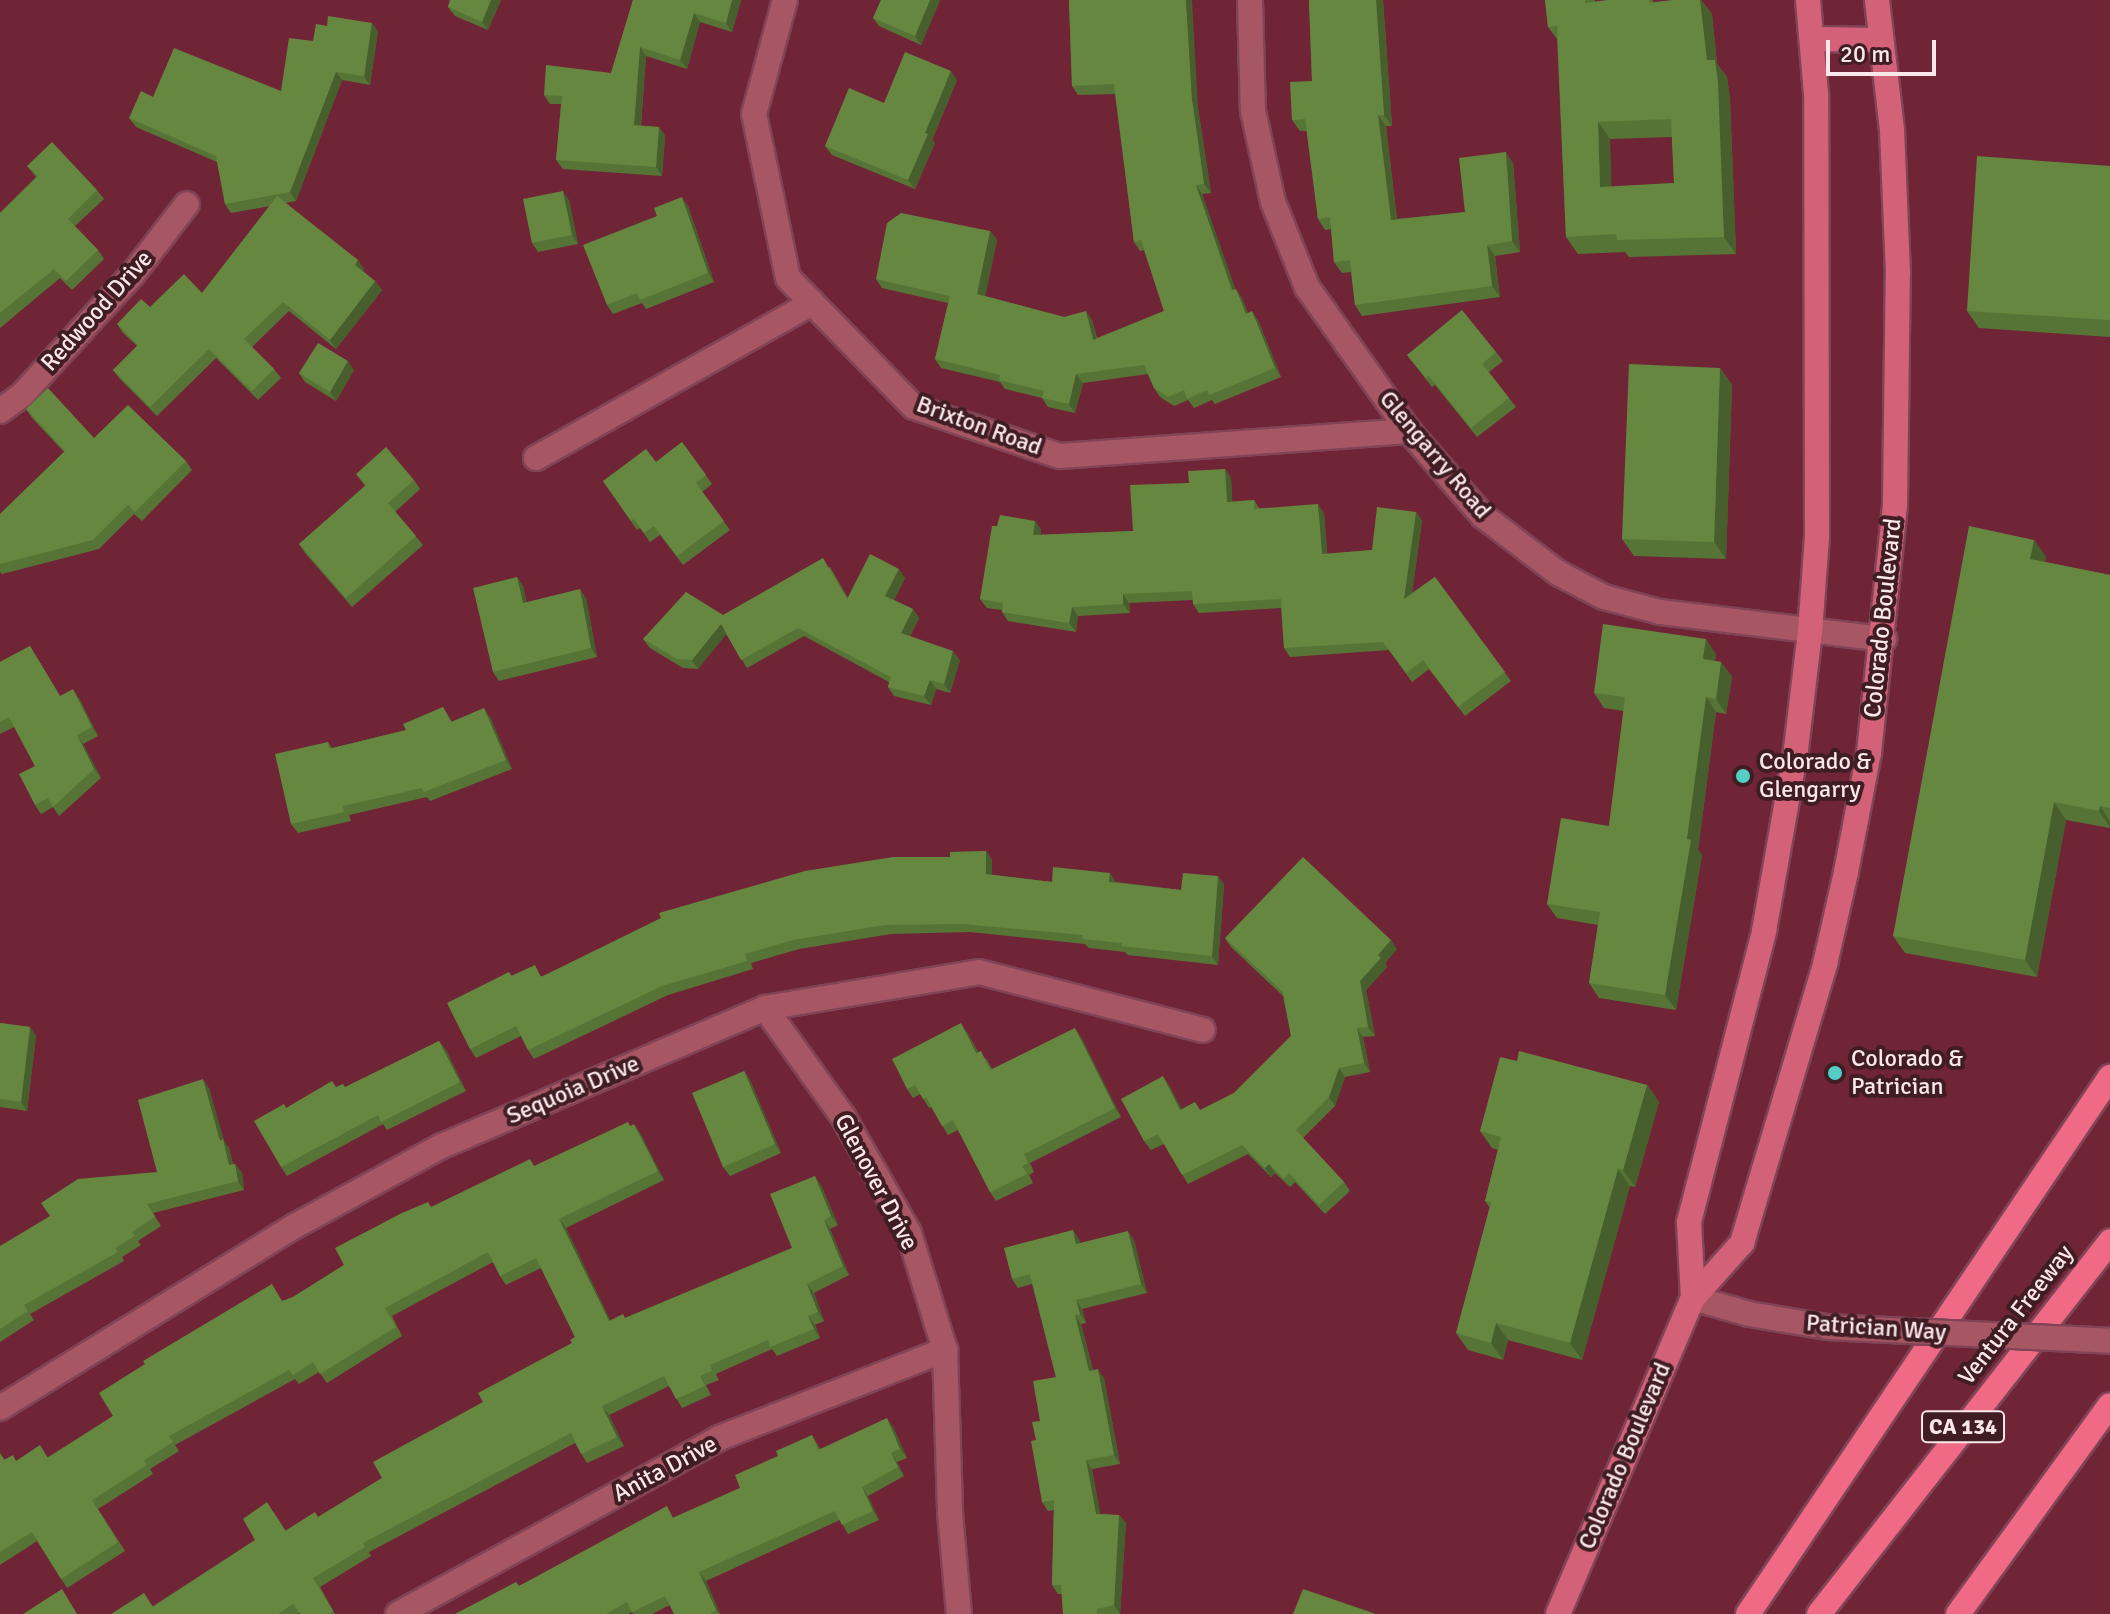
<!DOCTYPE html>
<style>
body{margin:0}
#map{position:relative;width:2110px;height:1614px;overflow:hidden;background:#702536;font-family:Signika,sans-serif}
div>[style]{position:absolute}
[style*='--x']{left:calc(var(--x)*1px);top:calc(var(--y)*1px);width:calc(var(--w)*1px);rotate:calc(var(--a)*1deg)}
.roads{filter:drop-shadow(2px 0 #804456) drop-shadow(-2px 0 #804456) drop-shadow(0 2px #804456) drop-shadow(0 -2px #804456)}
.minor>*{height:24px;margin:-12px;padding:0 12px;transform-origin:12px;border-radius:12px;background:#a75664}
.primary>*{height:24px;margin:-12px;padding:0 12px;transform-origin:12px;border-radius:12px;background:#d36278}
.motorway>*{height:24px;margin:-12px;padding:0 12px;transform-origin:12px;border-radius:12px;background:#f06a85}
.bridges{filter:drop-shadow(2px 0 #804456) drop-shadow(-2px 0 #804456) drop-shadow(0 2px #804456) drop-shadow(0 -2px #804456)}
.minor-bridge>*{height:24px;margin:-12px;padding:0 12px;transform-origin:12px;border-radius:12px;background:#a75664}
.wall>*{inset:0;background:#577437}
.shaded-wall>*{inset:0;background:#475e2d}
.building>*{inset:0;background:#658740}
.dots>*{width:22px;height:22px;translate:-50% -50%;box-sizing:border-box;border:4px solid #3f1d23;border-radius:50%}
span{translate:-50% -50%;white-space:nowrap;text-align:center;line-height:1.15;-webkit-text-stroke:8px #3f1d23;paint-order:stroke}
.shield-label span{padding:2px 6px;background:#3f1d23;border:2px solid;border-radius:6px;-webkit-text-stroke-width:0}
.shield-label{font-size:22px;color:#fae7e9;font-weight:700}
.street-label{font-size:24px;color:#fae7e9}
.poi-label{font-size:24px;color:#fae7e9}
.left{translate:0 -50%;text-align:left}
.scale{position:absolute;left:1826px;top:40px;width:110px;height:36px;box-sizing:border-box;border:4px solid #fae7e9;border-top:0;padding-left:10px;font-size:24px;line-height:28px;white-space:nowrap;color:#fae7e9;-webkit-text-stroke:6px #3f1d23;paint-order:stroke}
</style>
<div id="map">
<div class="roads">
<div class="minor">
<div style="--x:785;--y:0;--w:118;--a:105.2"></div>
<div style="--x:754;--y:114;--w:167;--a:78.3"></div>
<div style="--x:788;--y:278;--w:180;--a:45.7"></div>
<div style="--x:914;--y:407;--w:154;--a:18.6"></div>
<div style="--x:1060;--y:456;--w:350;--a:-4.1"></div>
<div style="--x:1250;--y:0;--w:111;--a:88.5"></div>
<div style="--x:1253;--y:111;--w:93;--a:77.6"></div>
<div style="--x:1273;--y:202;--w:92;--a:68.2"></div>
<div style="--x:1307;--y:287;--w:176;--a:54.7"></div>
<div style="--x:1409;--y:431;--w:113;--a:49"></div>
<div style="--x:1483;--y:516;--w:94;--a:37.2"></div>
<div style="--x:1558;--y:573;--w:52;--a:27.6"></div>
<div style="--x:1604;--y:597;--w:58;--a:15"></div>
<div style="--x:1660;--y:612;--w:226;--a:6.9"></div>
<div style="--x:0;--y:411;--w:27;--a:-36"></div>
<div style="--x:22;--y:395;--w:164;--a:-47.5"></div>
<div style="--x:133;--y:274;--w:88;--a:-52.4"></div>
<div style="--x:536;--y:458;--w:317;--a:-29.3"></div>
<div style="--x:765;--y:1008;--w:135;--a:54.3"></div>
<div style="--x:844;--y:1118;--w:132;--a:60.5"></div>
<div style="--x:909;--y:1233;--w:122;--a:72.9"></div>
<div style="--x:945;--y:1350;--w:163;--a:88.2"></div>
<div style="--x:950;--y:1513;--w:101;--a:84.9"></div>
<div style="--x:1693;--y:1298;--w:58;--a:15.9"></div>
<div style="--x:1749;--y:1314;--w:79;--a:9.5"></div>
<div style="--x:0;--y:1408;--w:347;--a:-31.7"></div>
<div style="--x:295;--y:1226;--w:167;--a:-28.6"></div>
<div style="--x:442;--y:1146;--w:351;--a:-23.1"></div>
<div style="--x:765;--y:1008;--w:217;--a:-9.5"></div>
<div style="--x:979;--y:972;--w:231;--a:14.5"></div>
<div style="--x:398;--y:1614;--w:366;--a:-28.7"></div>
<div style="--x:719;--y:1438;--w:243;--a:-21.3"></div>
</div>
<div class="primary">
<div style="--x:1812;--y:39;--w:69;--a:0.8"></div>
<div style="--x:1693;--y:1298;--w:76;--a:-93"></div>
<div style="--x:1689;--y:1222;--w:301;--a:-75.5"></div>
<div style="--x:1764;--y:931;--w:185;--a:-80"></div>
<div style="--x:1796;--y:749;--w:118;--a:-83.2"></div>
<div style="--x:1810;--y:632;--w:95;--a:-85.8"></div>
<div style="--x:1817;--y:537;--w:443;--a:-90.1"></div>
<div style="--x:1816;--y:94;--w:94;--a:-94.9"></div>
<div style="--x:1558;--y:1614;--w:344;--a:-66.9"></div>
<div style="--x:1693;--y:1298;--w:74;--a:-48.3"></div>
<div style="--x:1742;--y:1243;--w:291;--a:-73.4"></div>
<div style="--x:1825;--y:964;--w:94;--a:-77.1"></div>
<div style="--x:1846;--y:872;--w:121;--a:-79.1"></div>
<div style="--x:1869;--y:753;--w:250;--a:-84"></div>
<div style="--x:1895;--y:504;--w:231;--a:-89.3"></div>
<div style="--x:1898;--y:273;--w:143;--a:-92.4"></div>
<div style="--x:1892;--y:130;--w:131;--a:-96.6"></div>
</div>
<div class="motorway">
<div style="--x:1748;--y:1614;--w:648;--a:-56.02"></div>
<div style="--x:1819;--y:1614;--w:473;--a:-52"></div>
<div style="--x:1958;--y:1614;--w:258;--a:-54"></div>
</div>
</div>
<div class="bridges">
<div class="minor-bridge">
<div style="--x:1827;--y:1327;--w:283;--a:2.8"></div>
</div>
</div>
<div class="wall">
<div style="clip-path:polygon(449px 0,501px 0,488px 30px,455px 16px,448px 7px,451px 2px)"></div>
<div style="clip-path:polygon(633px 0,741px 0,732px 32px,700px 22px,687px 69px,646px 56px,641px 126px,659px 127px,665px 136px,662px 176px,563px 169px,556px 160px,561px 104px,550px 104px,544px 95px,611px 73px)"></div>
<div style="clip-path:polygon(881px 0,940px 0,921px 45px,879px 26px,873px 18px)"></div>
<div style="clip-path:polygon(1069px 0,1198px 108px,1211px 193px,1202px 194px,1235px 289px,1242px 298px,1248px 313px,1258px 320px,1281px 377px,1215px 404px,1212px 400px,1194px 408px,1188px 400px,1174px 406px,1160px 397px,1154px 388px,1148px 374px,1083px 383px,1075px 413px,1048px 407px,1042px 398px,1005px 389px,1000px 382px,941px 368px,935px 359px,948px 303px,882px 288px,876px 279px,990px 231px,997px 240px,985px 296px,1064px 317px,1092px 320px,1097px 338px,1164px 311px,1144px 250px,1140px 251px,1134px 242px,1115px 94px,1078px 95px,1072px 86px)"></div>
<div style="clip-path:polygon(1309px 0,1383px 0,1392px 126px,1386px 126px,1397px 219px,1465px 212px,1513px 163px,1520px 252px,1495px 256px,1500px 297px,1362px 316px,1355px 305px,1351px 272px,1342px 273px,1334px 262px,1331px 229px,1325px 230px,1318px 219px,1307px 131px,1300px 131px,1292px 120px,1312px 81px)"></div>
<div style="clip-path:polygon(evenodd,1545px 0,1595px 0,1595px 2px,1608px 0,1652px 0,1654px 2px,1674px 0,1701px 0,1712px 14px,1717px 64px,1727px 77px,1730px 99px,1736px 254px,1629px 257px,1625px 252px,1578px 254px,1566px 237px,1557px 39px,1548px 27px,1545px 0,1672px 137px,1674px 183px,1611px 187px,1610px 139px,1672px 137px)"></div>
<div style="clip-path:polygon(378px 31px,370px 85px,342px 80px,296px 201px,285px 203px,364px 269px,363px 271px,375px 281px,382px 290px,336px 349px,289px 311px,252px 347px,274px 369px,281px 378px,258px 400px,216px 358px,157px 416px,119px 378px,113px 370px,137px 346px,123px 333px,117px 324px,150px 307px,202px 293px,270px 206px,231px 213px,225px 204px,217px 162px,136px 127px,129px 118px,153px 97px,281px 91px,313px 41px)"></div>
<div style="clip-path:polygon(957px 80px,932px 140px,935px 143px,915px 189px,832px 155px,825px 146px,884px 103px)"></div>
<div style="clip-path:polygon(27px 166px,97px 190px,104px 199px,75px 226px,98px 250px,104px 259px,72px 290px,60px 278px,0 328px,0 213px,36px 177px)"></div>
<div style="clip-path:polygon(2110px 166px,2110px 337px,1979px 328px,1967px 311px)"></div>
<div style="clip-path:polygon(569px 200px,578px 244px,538px 252px,532px 243px)"></div>
<div style="clip-path:polygon(688px 206px,714px 282px,646px 309px,642px 303px,613px 314px,607px 305px)"></div>
<div style="clip-path:polygon(1496px 352px,1503px 361px,1489px 372px,1516px 407px,1477px 437px,1435px 385px,1432px 387px,1407px 355px)"></div>
<div style="clip-path:polygon(1720px 368px,1732px 385px,1726px 559px,1634px 556px,1622px 539px)"></div>
<div style="clip-path:polygon(354px 370px,336px 401px,305px 382px,299px 373px)"></div>
<div style="clip-path:polygon(26px 409px,94px 438px,186px 461px,192px 470px,142px 521px,134px 514px,99px 549px,2px 574px,0 572px,0 514px,64px 452px,32px 418px)"></div>
<div style="clip-path:polygon(682px 442px,712px 484px,702px 492px,730px 530px,683px 565px,660px 535px,650px 542px,640px 528px,637px 530px,603px 481px,656px 462px)"></div>
<div style="clip-path:polygon(1225px 469px,1231px 478px,1232px 502px,1254px 500px,1259px 508px,1324px 513px,1327px 554px,1372px 550px,1416px 512px,1422px 521px,1412px 593px,1435px 577px,1511px 681px,1465px 716px,1429px 669px,1412px 682px,1389px 650px,1290px 657px,1284px 648px,1281px 608px,1199px 613px,1193px 604px,1193px 600px,1129px 603px,1130px 613px,1078px 616px,1076px 632px,1008px 621px,1002px 612px,1002px 610px,987px 608px,980px 599px,997px 526px,1035px 521px,1041px 530px,1040px 535px,1133px 531px,1189px 483px)"></div>
<div style="clip-path:polygon(356px 474px,414px 480px,420px 489px,395px 512px,423px 545px,352px 607px,305px 553px,299px 544px,365px 486px)"></div>
<div style="clip-path:polygon(2034px 540px,2046px 557px,2045px 562px,2110px 575px,2110px 828px,2066px 820px,2037px 977px,1905px 953px,1893px 936px)"></div>
<div style="clip-path:polygon(830px 567px,848px 598px,905px 578px,894px 600px,913px 609px,919px 618px,910px 636px,960px 660px,950px 693px,936px 689px,931px 705px,894px 696px,888px 687px,889px 682px,804px 636px,747px 668px,726px 634px,698px 669px,683px 668px,650px 648px,643px 639px,723px 615px)"></div>
<div style="clip-path:polygon(517px 577px,523px 586px,526px 602px,586px 598px,597px 657px,499px 681px,493px 672px)"></div>
<div style="clip-path:polygon(30px 646px,60px 696px,79px 698px,98px 736px,83px 744px,101px 778px,59px 816px,53px 807px,41px 814px,35px 805px,35px 766px,14px 727px,0 734px,0 662px)"></div>
<div style="clip-path:polygon(1716px 654px,1715px 661px,1721px 662px,1732px 677px,1726px 714px,1716px 712px,1698px 850px,1702px 855px,1676px 1010px,1599px 998px,1589px 983px,1598px 925px,1557px 918px,1547px 904px,1609px 826px,1624px 711px,1604px 708px,1594px 693px)"></div>
<div style="clip-path:polygon(443px 707px,452px 722px,490px 717px,512px 769px,430px 801px,427px 797px,349px 815px,351px 821px,298px 833px,291px 824px,328px 742px,332px 748px,406px 730px)"></div>
<div style="clip-path:polygon(986px 851px,992px 860px,992px 875px,1052px 882px,1116px 882px,1181px 890px,1218px 876px,1224px 885px,1218px 965px,1128px 955px,1125px 952px,1089px 948px,1085px 944px,970px 932px,891px 934px,799px 949px,751px 963px,753px 969px,668px 995px,534px 1059px,528px 1050px,521px 1036px,476px 1058px,470px 1049px,509px 972px,512px 976px,542px 976px,950px 857px)"></div>
<div style="clip-path:polygon(1225px 938px,1397px 949px,1385px 963px,1387px 967px,1366px 990px,1375px 1036px,1363px 1037px,1370px 1072px,1345px 1077px,1335px 1106px,1303px 1138px,1344px 1182px,1350px 1191px,1325px 1214px,1295px 1182px,1290px 1187px,1275px 1173px,1271px 1177px,1248px 1154px,1188px 1184px,1164px 1144px,1151px 1150px,1144px 1141px,1169px 1085px,1181px 1109px,1201px 1110px,1234px 1093px,1291px 1036px,1283px 996px,1231px 947px)"></div>
<div style="clip-path:polygon(0 1023px,30px 1027px,36px 1036px,27px 1111px,0 1107px)"></div>
<div style="clip-path:polygon(967px 1032px,978px 1052px,987px 1060px,992px 1069px,1081px 1037px,1121px 1117px,1030px 1163px,1034px 1172px,1029px 1175px,1033px 1183px,996px 1201px,990px 1192px,958px 1130px,948px 1135px,931px 1107px,929px 1108px,920px 1094px,913px 1098px,907px 1089px)"></div>
<div style="clip-path:polygon(439px 1041px,446px 1050px,466px 1091px,387px 1130px,383px 1124px,287px 1176px,281px 1167px,336px 1087px,346px 1087px)"></div>
<div style="clip-path:polygon(1517px 1061px,1647px 1085px,1659px 1102px,1635px 1187px,1630px 1186px,1582px 1360px,1508px 1340px,1503px 1360px,1468px 1350px,1456px 1333px,1490px 1208px,1485px 1201px,1498px 1150px,1492px 1148px,1480px 1131px)"></div>
<div style="clip-path:polygon(744px 1071px,750px 1080px,781px 1153px,730px 1176px,723px 1167px)"></div>
<div style="clip-path:polygon(209px 1088px,224px 1141px,229px 1148px,233px 1164px,235px 1164px,242px 1173px,244px 1190px,153px 1213px,161px 1226px,138px 1241px,141px 1245px,122px 1257px,124px 1261px,30px 1314px,34px 1320px,0 1342px,0 1246px,157px 1172px)"></div>
<div style="clip-path:polygon(631px 1126px,640px 1133px,664px 1180px,566px 1228px,610px 1320px,625px 1318px,792px 1248px,821px 1185px,838px 1225px,830px 1229px,849px 1275px,814px 1293px,824px 1321px,815px 1325px,820px 1338px,777px 1356px,772px 1349px,716px 1374px,719px 1380px,706px 1385px,711px 1395px,682px 1408px,669px 1386px,609px 1415px,624px 1446px,587px 1463px,575px 1443px,369px 1552px,371px 1556px,320px 1587px,335px 1614px,300px 1614px,299px 1613px,297px 1614px,111px 1614px,153px 1606px,255px 1540px,273px 1511px,286px 1531px,318px 1517px,382px 1478px,483px 1402px,572px 1343px,575px 1337px,541px 1268px,506px 1285px,500px 1276px,493px 1262px,392px 1316px,402px 1336px,327px 1383px,319px 1372px,299px 1384px,295px 1379px,175px 1445px,179px 1451px,150px 1469px,153px 1474px,98px 1509px,125px 1551px,67px 1588px,37px 1541px,0 1565px,0 1453px,5px 1460px,16px 1461px,48px 1457px,113px 1416px,283px 1301px,293px 1297px,344px 1265px,431px 1207px,535px 1166px)"></div>
<div style="clip-path:polygon(1079px 1239px,1080px 1243px,1134px 1240px,1147px 1293px,1082px 1309px,1086px 1323px,1081px 1324px,1093px 1370px,1104px 1378px,1120px 1464px,1092px 1469px,1100px 1514px,1119px 1515px,1126px 1523px,1120px 1614px,1063px 1614px,1062px 1594px,1058px 1594px,1052px 1585px,1054px 1510px,1048px 1511px,1042px 1502px,1036px 1440px,1040px 1421px,1056px 1377px,1032px 1284px,1018px 1288px,1012px 1279px)"></div>
<div style="clip-path:polygon(893px 1427px,907px 1458px,897px 1462px,904px 1476px,868px 1496px,879px 1520px,848px 1534px,840px 1520px,706px 1581px,720px 1614px,674px 1614px,670px 1605px,652px 1614px,633px 1614px,632px 1612px,628px 1614px,455px 1614px,740px 1488px,778px 1456px,812px 1435px,820px 1449px)"></div>
</div>
<div class="shaded-wall">
<div style="clip-path:polygon(491px 0,501px 0,488px 30px,482px 22px)"></div>
<div style="clip-path:polygon(732px 0,741px 0,732px 32px,726px 23px)"></div>
<div style="clip-path:polygon(930px 0,940px 0,921px 45px,915px 36px)"></div>
<div style="clip-path:polygon(1186px 0,1192px 0,1198px 108px,1211px 193px,1204px 184px,1192px 99px)"></div>
<div style="clip-path:polygon(1376px 0,1383px 0,1392px 126px,1384px 115px)"></div>
<div style="clip-path:polygon(1700px 0,1701px 0,1712px 14px,1717px 64px,1727px 77px,1730px 99px,1736px 254px,1724px 237px)"></div>
<div style="clip-path:polygon(694px 13px,700px 22px,687px 69px,680px 60px)"></div>
<div style="clip-path:polygon(372px 23px,378px 31px,370px 85px,364px 76px)"></div>
<div style="clip-path:polygon(640px 47px,646px 56px,640px 134px,634px 125px)"></div>
<div style="clip-path:polygon(951px 71px,957px 80px,932px 140px,935px 143px,915px 189px,908px 180px,925px 133px)"></div>
<div style="clip-path:polygon(336px 72px,342px 80px,296px 201px,290px 192px)"></div>
<div style="clip-path:polygon(1378px 115px,1386px 126px,1398px 231px,1391px 220px)"></div>
<div style="clip-path:polygon(1598px 122px,1610px 139px,1612px 205px,1600px 187px)"></div>
<div style="clip-path:polygon(659px 127px,665px 136px,662px 176px,656px 167px)"></div>
<div style="clip-path:polygon(1506px 152px,1513px 163px,1520px 252px,1512px 241px)"></div>
<div style="clip-path:polygon(1196px 185px,1202px 194px,1239px 299px,1232px 290px)"></div>
<div style="clip-path:polygon(563px 191px,569px 200px,578px 244px,572px 235px)"></div>
<div style="clip-path:polygon(682px 197px,688px 206px,714px 282px,708px 273px)"></div>
<div style="clip-path:polygon(990px 231px,997px 240px,984px 303px,977px 294px)"></div>
<div style="clip-path:polygon(1487px 245px,1495px 256px,1500px 297px,1492px 286px)"></div>
<div style="clip-path:polygon(358px 260px,364px 269px,361px 274px,355px 265px)"></div>
<div style="clip-path:polygon(375px 281px,382px 290px,336px 349px,330px 340px)"></div>
<div style="clip-path:polygon(1236px 289px,1242px 298px,1252px 323px,1246px 314px)"></div>
<div style="clip-path:polygon(1086px 311px,1092px 320px,1099px 349px,1093px 340px)"></div>
<div style="clip-path:polygon(1252px 311px,1258px 320px,1281px 377px,1275px 368px)"></div>
<div style="clip-path:polygon(348px 361px,354px 370px,336px 401px,330px 392px)"></div>
<div style="clip-path:polygon(1720px 368px,1732px 385px,1726px 559px,1714px 542px)"></div>
<div style="clip-path:polygon(1076px 374px,1083px 383px,1075px 413px,1069px 404px)"></div>
<div style="clip-path:polygon(1225px 469px,1231px 478px,1233px 511px,1227px 502px)"></div>
<div style="clip-path:polygon(1318px 504px,1324px 513px,1328px 563px,1322px 554px)"></div>
<div style="clip-path:polygon(1416px 512px,1422px 521px,1410px 608px,1404px 599px)"></div>
<div style="clip-path:polygon(1035px 521px,1041px 530px,1039px 544px,1033px 535px)"></div>
<div style="clip-path:polygon(2034px 540px,2046px 557px,2042px 576px,2030px 559px)"></div>
<div style="clip-path:polygon(899px 569px,905px 578px,891px 605px,885px 596px)"></div>
<div style="clip-path:polygon(517px 577px,523px 586px,529px 612px,523px 603px)"></div>
<div style="clip-path:polygon(580px 589px,586px 598px,597px 657px,591px 648px)"></div>
<div style="clip-path:polygon(1123px 594px,1129px 603px,1130px 613px,1123px 604px)"></div>
<div style="clip-path:polygon(1072px 607px,1078px 616px,1076px 632px,1069px 623px)"></div>
<div style="clip-path:polygon(913px 609px,919px 618px,907px 642px,901px 633px)"></div>
<div style="clip-path:polygon(721px 624px,727px 633px,698px 669px,692px 660px)"></div>
<div style="clip-path:polygon(1706px 639px,1716px 654px,1713px 674px,1703px 659px)"></div>
<div style="clip-path:polygon(953px 651px,960px 660px,950px 693px,944px 684px)"></div>
<div style="clip-path:polygon(1721px 662px,1732px 677px,1726px 714px,1716px 699px)"></div>
<div style="clip-path:polygon(930px 680px,936px 689px,931px 705px,924px 696px)"></div>
<div style="clip-path:polygon(73px 689px,79px 698px,98px 736px,92px 727px)"></div>
<div style="clip-path:polygon(1706px 697px,1716px 712px,1698px 850px,1702px 855px,1676px 1010px,1665px 995px)"></div>
<div style="clip-path:polygon(484px 708px,490px 717px,512px 769px,506px 760px)"></div>
<div style="clip-path:polygon(77px 735px,83px 744px,101px 778px,94px 769px)"></div>
<div style="clip-path:polygon(2054px 802px,2066px 820px,2037px 977px,2025px 960px)"></div>
<div style="clip-path:polygon(2100px 806px,2110px 821px,2110px 827px,2099px 811px)"></div>
<div style="clip-path:polygon(986px 851px,992px 860px,992px 883px,986px 874px)"></div>
<div style="clip-path:polygon(1110px 873px,1116px 882px,1115px 891px,1109px 882px)"></div>
<div style="clip-path:polygon(1218px 876px,1224px 885px,1218px 965px,1212px 956px)"></div>
<div style="clip-path:polygon(1391px 940px,1397px 949px,1385px 963px,1387px 967px,1366px 990px,1375px 1036px,1368px 1027px,1360px 981px,1378px 955px)"></div>
<div style="clip-path:polygon(961px 1023px,967px 1032px,982px 1062px,976px 1053px)"></div>
<div style="clip-path:polygon(30px 1027px,36px 1036px,27px 1111px,21px 1102px)"></div>
<div style="clip-path:polygon(1075px 1028px,1081px 1037px,1121px 1117px,1115px 1108px)"></div>
<div style="clip-path:polygon(1357px 1028px,1363px 1037px,1370px 1072px,1364px 1063px)"></div>
<div style="clip-path:polygon(439px 1041px,446px 1050px,466px 1091px,460px 1082px)"></div>
<div style="clip-path:polygon(1339px 1068px,1345px 1077px,1335px 1106px,1329px 1097px)"></div>
<div style="clip-path:polygon(744px 1071px,750px 1080px,781px 1153px,775px 1144px)"></div>
<div style="clip-path:polygon(1163px 1076px,1169px 1085px,1187px 1119px,1180px 1110px)"></div>
<div style="clip-path:polygon(203px 1079px,209px 1088px,224px 1141px,229px 1148px,235px 1174px,229px 1165px,220px 1141px)"></div>
<div style="clip-path:polygon(1647px 1085px,1659px 1102px,1635px 1187px,1623px 1170px)"></div>
<div style="clip-path:polygon(634px 1124px,640px 1133px,664px 1180px,658px 1171px)"></div>
<div style="clip-path:polygon(235px 1164px,242px 1173px,244px 1190px,238px 1181px)"></div>
<div style="clip-path:polygon(1269px 1164px,1275px 1173px,1271px 1177px,1265px 1168px)"></div>
<div style="clip-path:polygon(1618px 1169px,1630px 1186px,1582px 1360px,1570px 1343px)"></div>
<div style="clip-path:polygon(815px 1176px,821px 1185px,838px 1225px,831px 1216px)"></div>
<div style="clip-path:polygon(559px 1219px,566px 1228px,615px 1330px,609px 1321px)"></div>
<div style="clip-path:polygon(824px 1220px,830px 1229px,849px 1275px,843px 1266px)"></div>
<div style="clip-path:polygon(1073px 1230px,1079px 1239px,1082px 1253px,1076px 1244px)"></div>
<div style="clip-path:polygon(1128px 1231px,1134px 1240px,1147px 1293px,1141px 1284px)"></div>
<div style="clip-path:polygon(807px 1284px,814px 1293px,824px 1321px,818px 1312px)"></div>
<div style="clip-path:polygon(1076px 1300px,1082px 1309px,1086px 1323px,1080px 1314px)"></div>
<div style="clip-path:polygon(1075px 1315px,1081px 1324px,1095px 1380px,1089px 1371px)"></div>
<div style="clip-path:polygon(808px 1316px,815px 1325px,820px 1338px,814px 1329px)"></div>
<div style="clip-path:polygon(1496px 1323px,1508px 1340px,1503px 1360px,1491px 1343px)"></div>
<div style="clip-path:polygon(1098px 1369px,1104px 1378px,1120px 1464px,1114px 1455px)"></div>
<div style="clip-path:polygon(602px 1406px,609px 1415px,624px 1446px,617px 1437px)"></div>
<div style="clip-path:polygon(887px 1418px,893px 1427px,907px 1458px,900px 1449px)"></div>
<div style="clip-path:polygon(891px 1453px,897px 1462px,904px 1476px,898px 1467px)"></div>
<div style="clip-path:polygon(1086px 1460px,1092px 1469px,1102px 1523px,1096px 1514px)"></div>
<div style="clip-path:polygon(862px 1487px,868px 1496px,879px 1520px,873px 1511px)"></div>
<div style="clip-path:polygon(1119px 1515px,1126px 1523px,1120px 1614px,1114px 1605px)"></div>
<div style="clip-path:polygon(699px 1572px,706px 1581px,720px 1614px,716px 1610px)"></div>
</div>
<div class="building">
<div style="clip-path:polygon(450px 0,491px 0,482px 22px,448px 7px)"></div>
<div style="clip-path:polygon(633px 0,732px 0,726px 23px,694px 13px,680px 60px,640px 47px,634px 125px,659px 127px,656px 167px,556px 160px,562px 96px,544px 95px,546px 65px,611px 73px)"></div>
<div style="clip-path:polygon(881px 0,930px 0,915px 36px,873px 18px)"></div>
<div style="clip-path:polygon(1069px 0,1186px 0,1192px 99px,1204px 184px,1196px 185px,1232px 290px,1236px 289px,1246px 314px,1252px 311px,1275px 368px,1209px 395px,1207px 390px,1187px 399px,1184px 390px,1168px 397px,1154px 388px,1144px 365px,1076px 374px,1069px 404px,1042px 398px,1044px 391px,999px 380px,1000px 375px,935px 359px,950px 296px,876px 279px,887px 223px,901px 213px,990px 231px,977px 294px,1064px 317px,1086px 311px,1093px 340px,1164px 311px,1141px 240px,1134px 242px,1114px 84px,1072px 86px)"></div>
<div style="clip-path:polygon(1309px 0,1376px 0,1384px 115px,1378px 115px,1391px 220px,1465px 212px,1459px 158px,1506px 152px,1512px 241px,1487px 245px,1492px 286px,1355px 305px,1350px 260px,1334px 262px,1330px 217px,1318px 219px,1305px 119px,1292px 120px,1290px 82px,1312px 81px)"></div>
<div style="clip-path:polygon(evenodd,1545px 0,1585px 0,1585px 3px,1608px 0,1649px 0,1650px 3px,1674px 0,1700px 0,1707px 60px,1715px 60px,1718px 82px,1724px 237px,1617px 240px,1616px 234px,1566px 237px,1557px 26px,1548px 27px,1545px 0,1671px 119px,1674px 183px,1600px 187px,1598px 122px,1671px 119px)"></div>
<div style="clip-path:polygon(328px 16px,372px 23px,364px 76px,336px 72px,290px 192px,225px 204px,216px 156px,129px 118px,141px 91px,153px 97px,174px 48px,281px 91px,289px 38px,313px 41px,316px 24px,327px 26px)"></div>
<div style="clip-path:polygon(905px 52px,951px 71px,925px 133px,928px 134px,908px 180px,825px 146px,849px 88px,884px 103px)"></div>
<div style="clip-path:polygon(52px 142px,97px 190px,68px 219px,98px 250px,66px 281px,54px 269px,0 313px,0 213px,38px 176px,27px 166px)"></div>
<div style="clip-path:polygon(1977px 156px,2110px 166px,2110px 320px,1967px 311px)"></div>
<div style="clip-path:polygon(563px 191px,572px 235px,532px 243px,523px 199px)"></div>
<div style="clip-path:polygon(277px 196px,358px 260px,355px 265px,375px 281px,330px 340px,283px 302px,244px 339px,274px 369px,252px 391px,209px 349px,150px 407px,113px 370px,138px 345px,117px 324px,141px 299px,150px 307px,184px 274px,202px 293px)"></div>
<div style="clip-path:polygon(682px 197px,708px 273px,640px 300px,637px 293px,607px 305px,583px 245px,657px 216px,654px 208px)"></div>
<div style="clip-path:polygon(1462px 310px,1496px 352px,1482px 364px,1509px 398px,1471px 428px,1429px 376px,1426px 378px,1407px 355px)"></div>
<div style="clip-path:polygon(318px 343px,348px 361px,330px 392px,299px 373px)"></div>
<div style="clip-path:polygon(1629px 364px,1720px 368px,1714px 542px,1622px 539px)"></div>
<div style="clip-path:polygon(48px 388px,94px 438px,128px 405px,186px 461px,135px 512px,128px 505px,93px 540px,0 564px,0 514px,65px 451px,26px 409px)"></div>
<div style="clip-path:polygon(682px 442px,706px 475px,696px 483px,724px 521px,677px 556px,654px 526px,644px 533px,634px 519px,631px 521px,603px 481px,646px 449px,656px 462px)"></div>
<div style="clip-path:polygon(386px 447px,414px 480px,388px 503px,416px 536px,346px 598px,299px 544px,366px 485px,356px 474px)"></div>
<div style="clip-path:polygon(1225px 469px,1227px 502px,1254px 500px,1254px 509px,1318px 504px,1322px 554px,1372px 550px,1377px 507px,1416px 512px,1404px 599px,1435px 577px,1505px 672px,1458px 707px,1423px 660px,1406px 673px,1383px 642px,1284px 648px,1281px 599px,1193px 604px,1192px 591px,1123px 594px,1123px 604px,1072px 607px,1069px 623px,1002px 612px,1003px 603px,980px 599px,992px 526px,997px 526px,1000px 515px,1035px 521px,1033px 535px,1133px 531px,1130px 485px,1189px 483px,1188px 471px)"></div>
<div style="clip-path:polygon(1969px 526px,2034px 540px,2030px 559px,2110px 575px,2110px 808px,2100px 806px,2099px 811px,2054px 802px,2025px 960px,1893px 936px)"></div>
<div style="clip-path:polygon(870px 554px,899px 569px,885px 596px,913px 609px,901px 633px,953px 651px,944px 684px,930px 680px,924px 696px,888px 687px,891px 677px,798px 628px,741px 660px,721px 624px,692px 660px,677px 659px,643px 639px,686px 592px,723px 615px,823px 558px,847px 599px)"></div>
<div style="clip-path:polygon(517px 577px,523px 603px,580px 589px,591px 648px,493px 672px,473px 588px)"></div>
<div style="clip-path:polygon(1603px 624px,1706px 639px,1703px 659px,1721px 662px,1716px 699px,1706px 697px,1687px 839px,1691px 840px,1665px 995px,1589px 983px,1600px 912px,1547px 904px,1561px 818px,1609px 826px,1625px 697px,1594px 693px)"></div>
<div style="clip-path:polygon(30px 646px,60px 696px,73px 689px,92px 727px,77px 735px,94px 769px,53px 807px,48px 798px,35px 805px,19px 774px,35px 766px,9px 717px,0 722px,0 662px)"></div>
<div style="clip-path:polygon(443px 707px,451px 722px,484px 708px,506px 760px,424px 792px,422px 788px,343px 806px,344px 812px,291px 824px,275px 754px,328px 742px,329px 749px,406px 730px,403px 724px)"></div>
<div style="clip-path:polygon(986px 851px,986px 874px,1052px 882px,1053px 867px,1110px 873px,1109px 882px,1181px 890px,1183px 873px,1218px 876px,1212px 956px,1121px 946px,1122px 943px,1082px 939px,1083px 935px,963px 924px,885px 925px,793px 940px,745px 954px,747px 961px,662px 986px,528px 1050px,516px 1026px,470px 1049px,447px 1003px,509px 972px,511px 976px,535px 965px,541px 977px,661px 918px,659px 913px,805px 871px,893px 857px,950px 857px,950px 852px)"></div>
<div style="clip-path:polygon(1303px 857px,1391px 940px,1378px 955px,1381px 958px,1360px 981px,1368px 1027px,1357px 1028px,1364px 1063px,1339px 1068px,1329px 1097px,1296px 1130px,1344px 1182px,1319px 1205px,1289px 1173px,1284px 1179px,1269px 1164px,1265px 1168px,1242px 1145px,1182px 1175px,1158px 1134px,1144px 1141px,1121px 1099px,1163px 1076px,1180px 1110px,1195px 1102px,1200px 1110px,1234px 1093px,1291px 1036px,1283px 992px,1225px 938px)"></div>
<div style="clip-path:polygon(0 1023px,30px 1027px,21px 1102px,0 1099px)"></div>
<div style="clip-path:polygon(961px 1023px,976px 1053px,981px 1051px,990px 1070px,1075px 1028px,1115px 1108px,1024px 1154px,1028px 1163px,1022px 1166px,1027px 1174px,990px 1192px,953px 1120px,942px 1126px,926px 1097px,923px 1099px,915px 1085px,907px 1089px,892px 1059px)"></div>
<div style="clip-path:polygon(439px 1041px,460px 1082px,381px 1122px,378px 1115px,281px 1167px,254px 1121px,284px 1104px,286px 1108px,332px 1081px,336px 1087px,343px 1084px,345px 1087px)"></div>
<div style="clip-path:polygon(1519px 1051px,1647px 1085px,1623px 1170px,1618px 1169px,1570px 1343px,1496px 1323px,1491px 1343px,1456px 1333px,1491px 1202px,1485px 1201px,1501px 1137px,1480px 1131px,1500px 1057px,1517px 1061px)"></div>
<div style="clip-path:polygon(744px 1071px,775px 1144px,723px 1167px,692px 1093px)"></div>
<div style="clip-path:polygon(203px 1079px,220px 1141px,223px 1139px,229px 1165px,235px 1164px,238px 1181px,147px 1204px,155px 1217px,132px 1232px,135px 1236px,115px 1248px,118px 1252px,24px 1305px,28px 1311px,0 1329px,0 1246px,50px 1216px,41px 1203px,78px 1179px,157px 1172px,138px 1100px)"></div>
<div style="clip-path:polygon(628px 1122px,630px 1126px,634px 1124px,658px 1171px,559px 1219px,609px 1321px,623px 1314px,625px 1318px,792px 1248px,770px 1194px,815px 1176px,831px 1216px,824px 1220px,843px 1266px,807px 1284px,818px 1312px,808px 1316px,814px 1329px,770px 1347px,768px 1340px,710px 1365px,712px 1371px,700px 1376px,705px 1386px,676px 1399px,664px 1376px,602px 1406px,617px 1437px,581px 1454px,571px 1433px,363px 1543px,365px 1547px,313px 1578px,333px 1611px,328px 1614px,300px 1614px,293px 1604px,278px 1614px,111px 1614px,144px 1593px,153px 1607px,255px 1540px,243px 1519px,267px 1502px,285px 1531px,315px 1512px,318px 1517px,382px 1478px,373px 1462px,483px 1402px,478px 1393px,572px 1343px,570px 1340px,575px 1337px,536px 1258px,500px 1276px,488px 1252px,385px 1308px,396px 1327px,320px 1374px,313px 1362px,293px 1375px,289px 1370px,169px 1436px,173px 1442px,144px 1460px,147px 1465px,92px 1500px,118px 1542px,61px 1579px,32px 1532px,0 1552px,0 1454px,4px 1460px,13px 1455px,16px 1461px,40px 1445px,48px 1458px,113px 1416px,99px 1393px,145px 1364px,143px 1361px,272px 1284px,282px 1301px,293px 1297px,344px 1265px,335px 1248px,402px 1213px,428px 1202px,431px 1207px,530px 1159px,534px 1166px)"></div>
<div style="clip-path:polygon(1073px 1230px,1076px 1244px,1128px 1231px,1141px 1284px,1076px 1300px,1080px 1314px,1075px 1315px,1089px 1371px,1098px 1369px,1114px 1455px,1086px 1460px,1096px 1514px,1119px 1515px,1114px 1605px,1097px 1609px,1097px 1614px,1063px 1614px,1061px 1585px,1052px 1585px,1054px 1500px,1042px 1502px,1031px 1441px,1036px 1440px,1032px 1422px,1040px 1421px,1033px 1381px,1056px 1377px,1030px 1274px,1012px 1279px,1004px 1248px)"></div>
<div style="clip-path:polygon(887px 1418px,900px 1449px,891px 1453px,898px 1467px,862px 1487px,873px 1511px,842px 1525px,835px 1511px,699px 1572px,716px 1610px,709px 1614px,674px 1614px,665px 1596px,632px 1612px,627px 1602px,606px 1614px,455px 1614px,516px 1582px,519px 1586px,667px 1506px,673px 1518px,740px 1488px,735px 1475px,778px 1456px,776px 1451px,812px 1435px,818px 1450px)"></div>
<div style="clip-path:polygon(62px 1589px,77px 1614px,23px 1614px)"></div>
<div style="clip-path:polygon(1303px 1589px,1376px 1614px,1293px 1614px)"></div>
</div>
<div class="dots">
<div style="left:1743px;top:776px;background:#54cdc7"></div>
<div style="left:1835px;top:1073px;background:#54cdc7"></div>
</div>
<div class="shield-label">
<span style="left:1963px;top:1427px">CA 134</span>
</div>
<div class="street-label">
<span style="left:97px;top:311px;rotate:-48deg">Redwood Drive</span>
<span style="left:979px;top:426px;rotate:20deg">Brixton Road</span>
<span style="left:1435px;top:455px;rotate:50deg">Glengarry Road</span>
<span style="left:1883px;top:618px;rotate:-84deg">Colorado Boulevard</span>
<span style="left:573px;top:1090px;rotate:-23deg">Sequoia Drive</span>
<span style="left:876px;top:1182px;rotate:62deg">Glenover Drive</span>
<span style="left:2016px;top:1315px;rotate:-52deg">Ventura Freeway</span>
<span style="left:1876px;top:1328px;rotate:4deg">Patrician Way</span>
<span style="left:1625px;top:1456px;rotate:-67deg">Colorado Boulevard</span>
<span style="left:665px;top:1469px;rotate:-28deg">Anita Drive</span>
</div>
<div class="poi-label">
<span class="left" style="left:1759px;top:776px">Colorado &amp;<br>Glengarry</span>
<span class="left" style="left:1851px;top:1073px">Colorado &amp;<br>Patrician</span>
</div>
<div class="scale">20 m</div>
</div>
